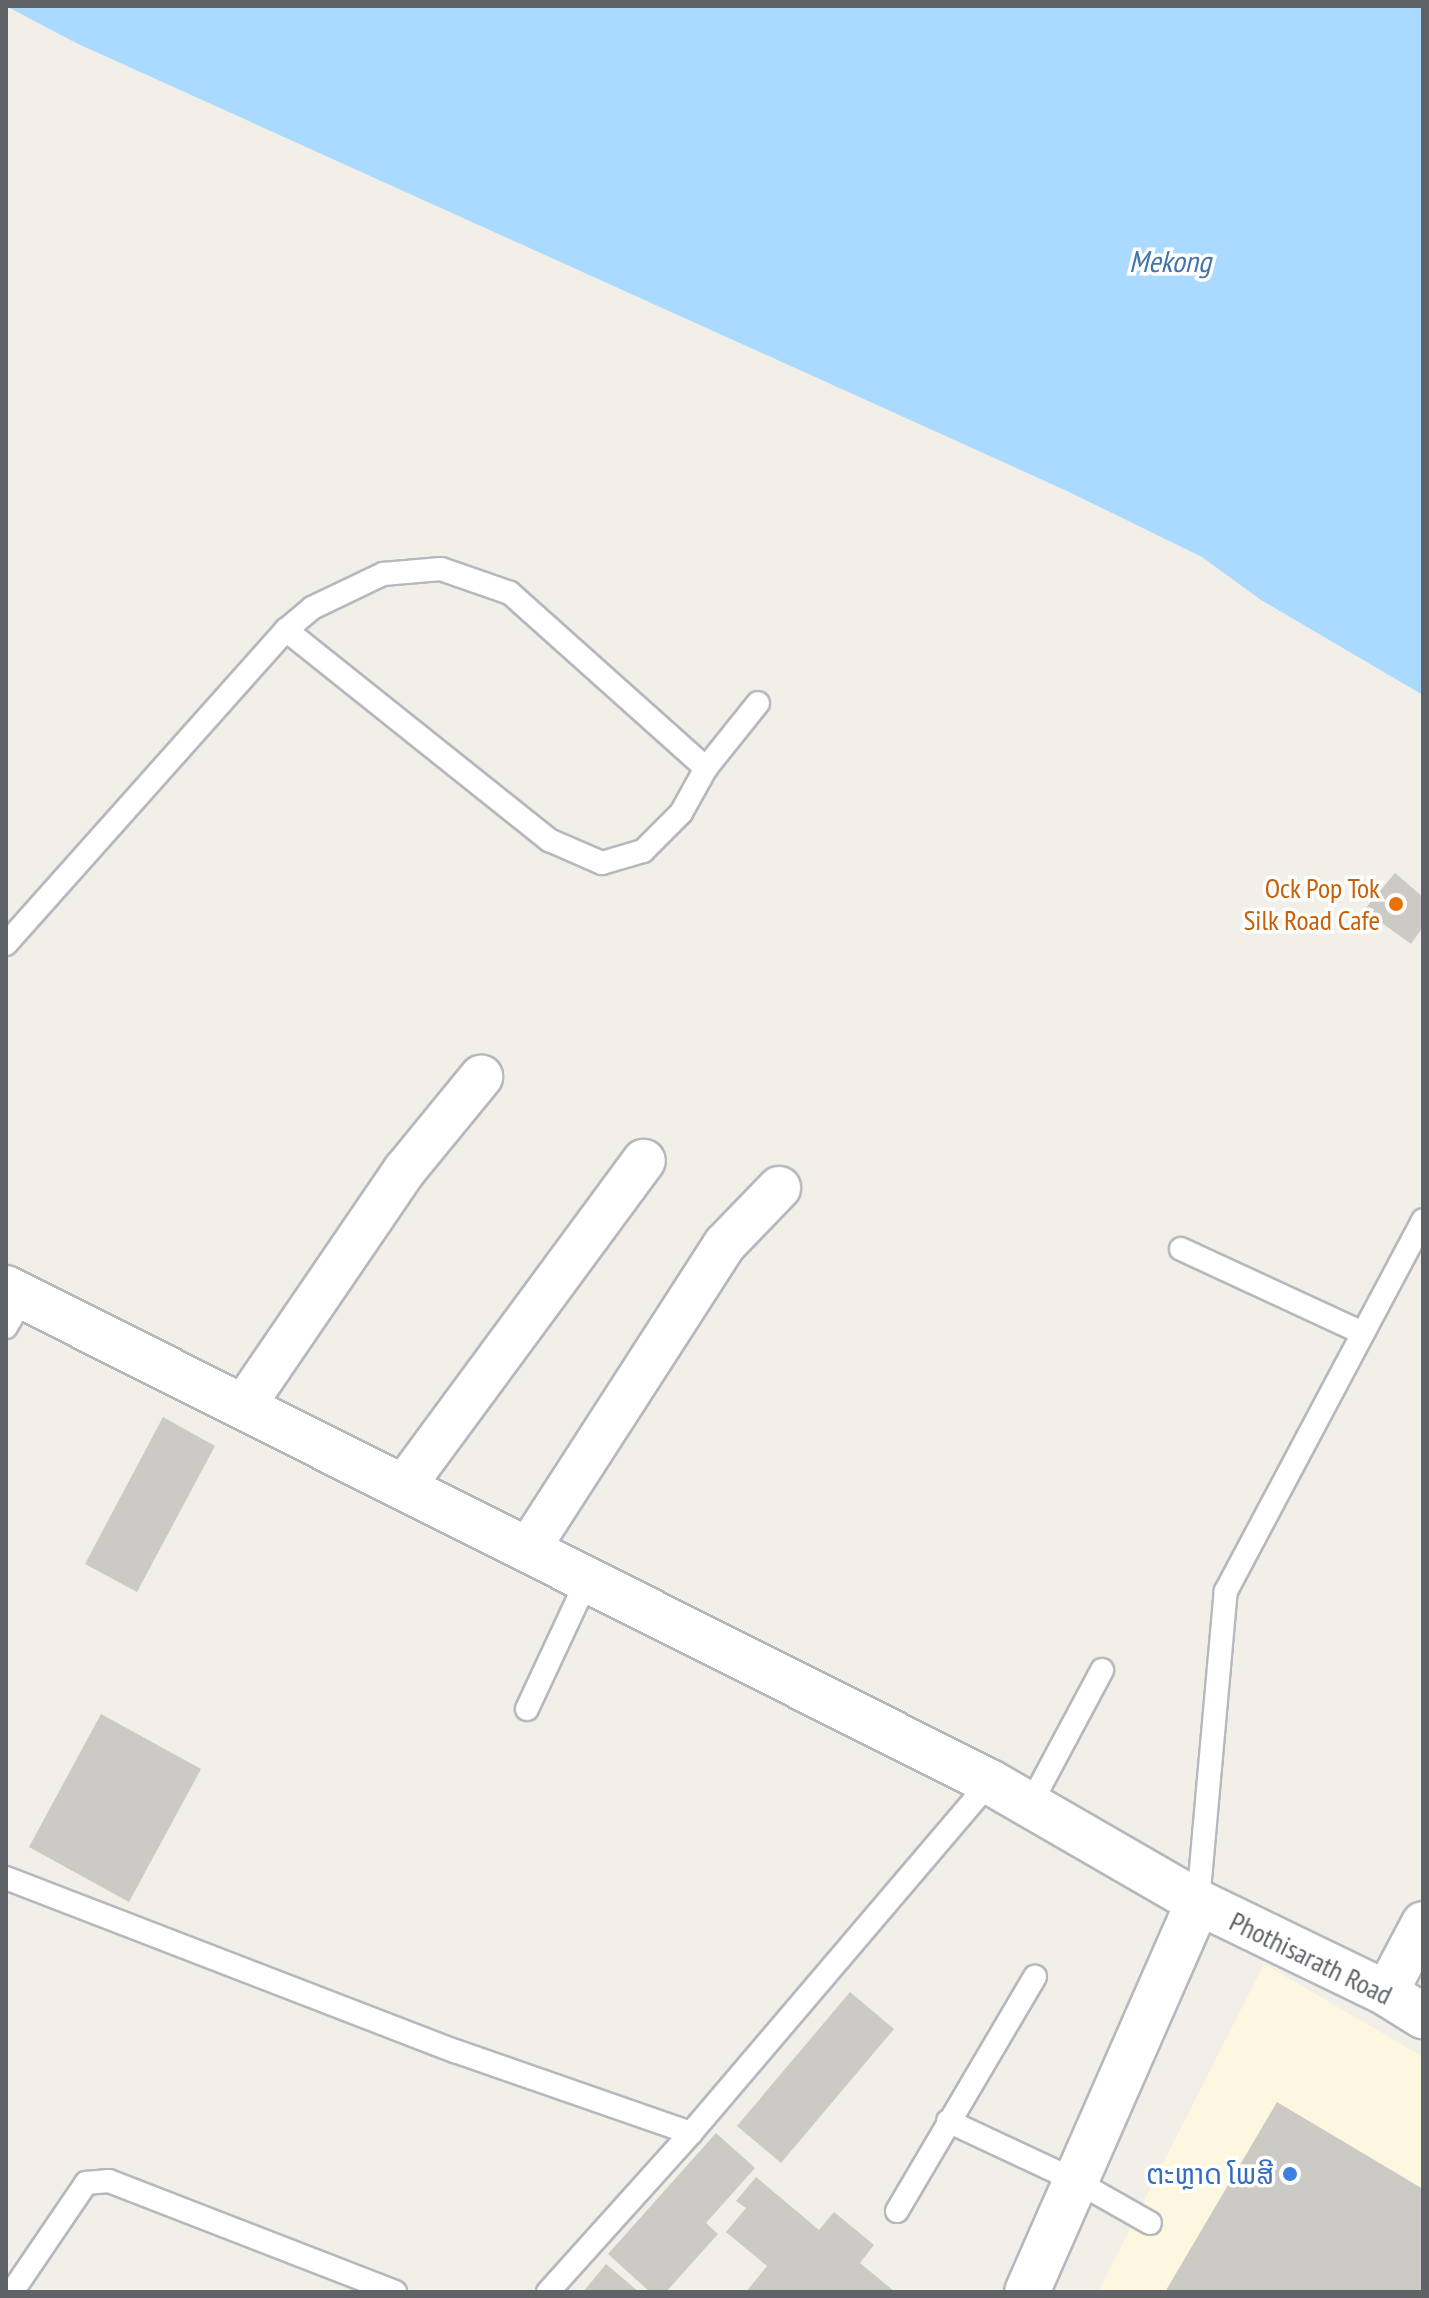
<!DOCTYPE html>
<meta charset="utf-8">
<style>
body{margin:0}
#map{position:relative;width:1429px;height:2298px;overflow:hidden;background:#f1efe8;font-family:"PT Sans Narrow","Noto Sans Lao",sans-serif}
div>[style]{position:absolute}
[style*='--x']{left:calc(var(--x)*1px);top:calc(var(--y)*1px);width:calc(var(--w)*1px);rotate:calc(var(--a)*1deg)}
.commercial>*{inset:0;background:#fef7e0}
.water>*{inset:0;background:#aadaff}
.building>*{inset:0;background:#cccac5}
.roads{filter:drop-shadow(2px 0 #b5b8bc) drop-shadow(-2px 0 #b5b8bc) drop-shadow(0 2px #b5b8bc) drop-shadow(0 -2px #b5b8bc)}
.lane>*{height:22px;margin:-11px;padding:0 11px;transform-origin:11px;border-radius:11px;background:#fff}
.street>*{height:42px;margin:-21px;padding:0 21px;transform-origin:21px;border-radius:21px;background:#fff}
.secondary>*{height:44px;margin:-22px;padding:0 22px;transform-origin:22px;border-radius:22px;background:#fff}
.dots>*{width:22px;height:22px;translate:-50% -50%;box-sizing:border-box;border:4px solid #fff;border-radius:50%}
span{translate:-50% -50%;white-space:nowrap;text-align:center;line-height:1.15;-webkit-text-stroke:7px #fff;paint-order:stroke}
.food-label{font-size:28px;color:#c56008}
.right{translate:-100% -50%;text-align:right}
.street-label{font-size:28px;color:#5f6368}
.shop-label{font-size:28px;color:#366cbe}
.water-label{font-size:30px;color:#4174aa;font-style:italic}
.frame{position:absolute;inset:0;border:8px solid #5f6368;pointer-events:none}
</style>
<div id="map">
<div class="commercial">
<div style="clip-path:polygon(1264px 1964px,1423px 2057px,1423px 2292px,1098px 2292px)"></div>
</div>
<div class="water">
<div style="clip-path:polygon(6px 6px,1423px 6px,1423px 695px,1261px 600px,1202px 557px,1067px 491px,76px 43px)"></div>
</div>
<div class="building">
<div style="clip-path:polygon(1395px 873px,1423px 897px,1423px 927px,1411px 944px,1364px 910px)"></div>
<div style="clip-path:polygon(163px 1417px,215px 1446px,137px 1592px,85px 1564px)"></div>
<div style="clip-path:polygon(101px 1714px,201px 1769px,129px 1902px,29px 1847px)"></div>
<div style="clip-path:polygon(850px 1992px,894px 2029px,781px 2163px,737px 2126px)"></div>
<div style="clip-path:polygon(1277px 2102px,1423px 2189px,1423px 2292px,1165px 2292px)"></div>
<div style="clip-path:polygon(716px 2133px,755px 2168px,706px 2223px,718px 2234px,666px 2292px,650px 2292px,608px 2254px)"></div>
<div style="clip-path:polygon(756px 2177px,819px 2230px,834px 2212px,874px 2245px,860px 2263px,895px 2292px,746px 2292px,767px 2266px,726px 2232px,746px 2208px,736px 2201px)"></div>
<div style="clip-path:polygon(606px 2264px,639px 2292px,583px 2292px)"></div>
</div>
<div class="roads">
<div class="lane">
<div style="--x:286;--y:630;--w:337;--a:38.6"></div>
<div style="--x:549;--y:840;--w:58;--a:23.5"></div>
<div style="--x:602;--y:863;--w:43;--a:-16.3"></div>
<div style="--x:643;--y:851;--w:54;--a:-45"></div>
<div style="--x:681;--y:813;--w:51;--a:-60.9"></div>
<div style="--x:706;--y:768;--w:83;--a:-51.3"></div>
<div style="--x:6;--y:944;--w:421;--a:-48.3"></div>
<div style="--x:286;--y:630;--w:34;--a:-40"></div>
<div style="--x:312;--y:608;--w:79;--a:-25.6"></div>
<div style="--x:383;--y:574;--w:58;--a:-4.9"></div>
<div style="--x:441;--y:569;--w:73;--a:19.2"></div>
<div style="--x:510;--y:593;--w:263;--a:41.8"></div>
<div style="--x:1181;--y:1249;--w:198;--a:24.8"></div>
<div style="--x:6;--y:1327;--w:34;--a:-60"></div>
<div style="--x:527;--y:1709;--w:145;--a:-65"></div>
<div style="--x:1030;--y:1805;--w:153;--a:-61.9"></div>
<div style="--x:6;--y:1878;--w:481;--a:21.1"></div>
<div style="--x:455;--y:2051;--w:250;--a:19.2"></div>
<div style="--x:1198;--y:1902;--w:312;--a:-84.9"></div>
<div style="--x:1226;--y:1591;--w:420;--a:-62"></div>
<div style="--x:948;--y:2121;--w:141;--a:25.1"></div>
<div style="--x:1076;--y:2181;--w:85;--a:29.6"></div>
<div style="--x:897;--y:2211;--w:272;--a:-59.5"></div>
<div style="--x:12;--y:2292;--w:132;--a:-55.8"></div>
<div style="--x:86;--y:2183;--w:23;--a:-5"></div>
<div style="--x:109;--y:2181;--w:307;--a:21.2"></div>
<div style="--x:548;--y:2292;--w:214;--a:-48"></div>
<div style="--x:691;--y:2133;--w:461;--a:-49.6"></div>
</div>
<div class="street">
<div style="--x:243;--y:1407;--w:286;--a:-55.7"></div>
<div style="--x:404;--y:1171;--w:122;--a:-50.7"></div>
<div style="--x:404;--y:1486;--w:404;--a:-53.6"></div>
<div style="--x:529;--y:1548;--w:362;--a:-57.2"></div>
<div style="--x:725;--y:1244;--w:78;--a:-46"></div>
<div style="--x:1386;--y:1993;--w:79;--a:-62.1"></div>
</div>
<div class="secondary">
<div style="--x:6;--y:1288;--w:1101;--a:26.66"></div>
<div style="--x:990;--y:1782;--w:240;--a:30"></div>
<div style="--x:1198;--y:1902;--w:209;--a:25.8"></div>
<div style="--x:1386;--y:1993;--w:44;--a:31.9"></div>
<div style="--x:1027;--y:2292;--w:426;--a:-66.3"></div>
</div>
</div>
<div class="dots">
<div style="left:1396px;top:904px;background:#e8710a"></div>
<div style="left:1290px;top:2174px;background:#3f7fe0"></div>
</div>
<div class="food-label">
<span class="right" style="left:1380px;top:904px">Ock Pop Tok<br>Silk Road Cafe</span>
</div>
<div class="street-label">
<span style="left:1311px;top:1958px;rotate:26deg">Phothisarath Road</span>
</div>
<div class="shop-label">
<span class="right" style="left:1274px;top:2174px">ຕະຫຼາດ ໂພສີ</span>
</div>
<div class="water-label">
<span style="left:1170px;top:261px">Mekong</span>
</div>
<div class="frame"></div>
</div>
